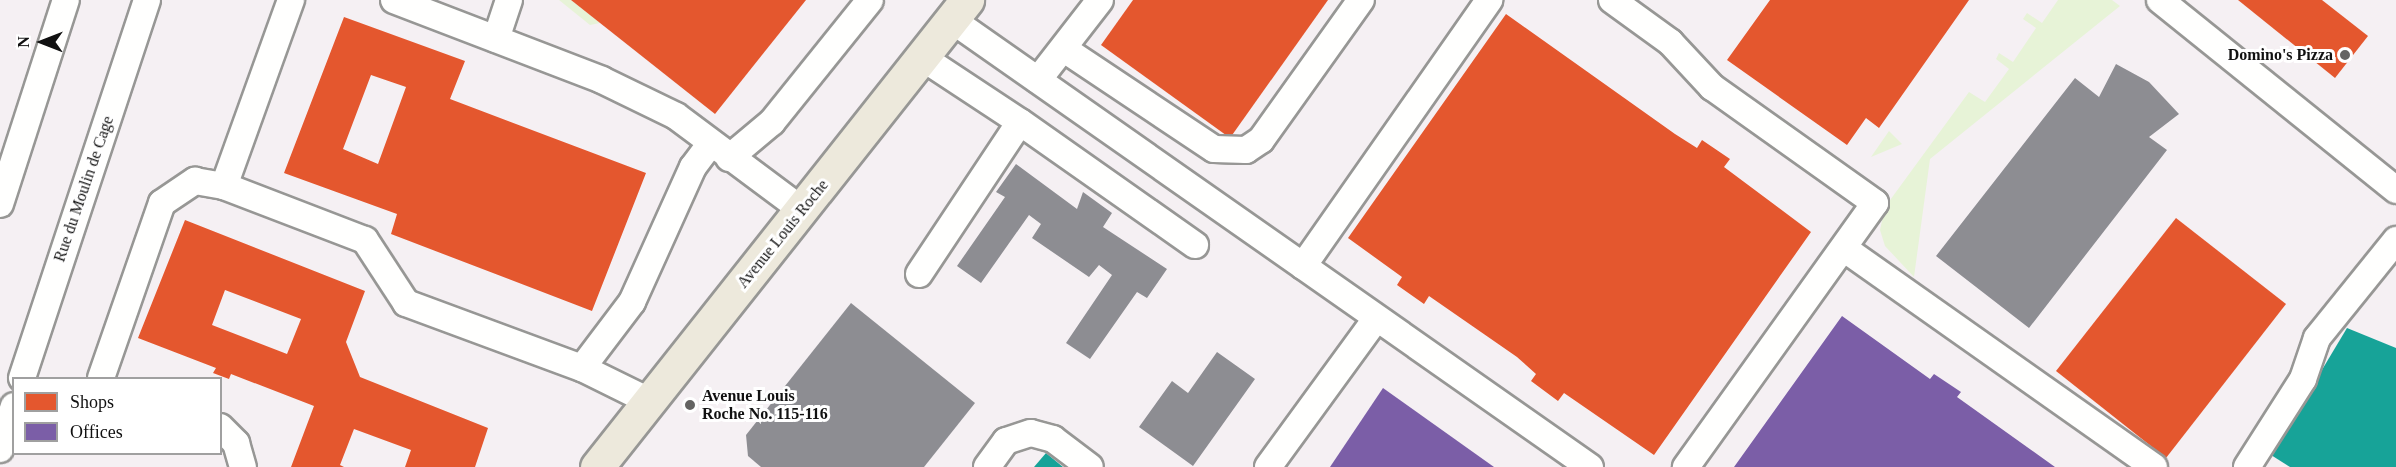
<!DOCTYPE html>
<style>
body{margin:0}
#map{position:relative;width:2396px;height:467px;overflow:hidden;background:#fdfcf7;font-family:"Times New Roman",serif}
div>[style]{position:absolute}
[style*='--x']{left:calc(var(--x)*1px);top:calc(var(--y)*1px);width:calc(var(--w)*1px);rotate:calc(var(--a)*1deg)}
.industrial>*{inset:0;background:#f5f0f3}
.green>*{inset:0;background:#e7f3d7}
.shops>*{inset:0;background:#e4572e}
.offices>*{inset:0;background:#7b5ea7}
.public>*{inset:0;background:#17a398}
.industry>*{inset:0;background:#8d8d92}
.roads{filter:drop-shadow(2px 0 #979795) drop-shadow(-2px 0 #979795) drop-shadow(0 2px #979795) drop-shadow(0 -2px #979795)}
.minor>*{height:26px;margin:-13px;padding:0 13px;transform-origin:13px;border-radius:13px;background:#fffffe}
.major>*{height:33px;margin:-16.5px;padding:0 16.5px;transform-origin:16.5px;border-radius:16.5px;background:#ede9dc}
.dots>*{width:16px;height:16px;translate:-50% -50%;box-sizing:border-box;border:3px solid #fff;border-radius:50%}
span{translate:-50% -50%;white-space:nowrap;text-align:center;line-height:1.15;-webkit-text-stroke:6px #fff;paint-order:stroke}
.poi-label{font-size:16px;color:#111;font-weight:700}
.right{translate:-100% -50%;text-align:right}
.left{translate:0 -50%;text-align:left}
.street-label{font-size:16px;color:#111}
.legend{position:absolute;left:12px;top:377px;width:210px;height:78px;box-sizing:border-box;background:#fff;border:2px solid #a0a0a0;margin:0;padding:8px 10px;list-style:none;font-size:18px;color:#111}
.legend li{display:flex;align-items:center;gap:12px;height:30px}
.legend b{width:30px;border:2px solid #a0a0a0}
.north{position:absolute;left:12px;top:12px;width:60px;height:60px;-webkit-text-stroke:4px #fff;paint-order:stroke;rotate:270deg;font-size:16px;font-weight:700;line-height:24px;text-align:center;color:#111}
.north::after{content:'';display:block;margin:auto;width:21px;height:27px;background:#111;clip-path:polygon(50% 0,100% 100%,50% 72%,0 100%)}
</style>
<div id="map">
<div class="industrial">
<div style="clip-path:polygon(evenodd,0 0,2396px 0,2396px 467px,0 467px,0 0,14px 378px,220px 378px,220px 454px,14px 454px,14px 378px)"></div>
</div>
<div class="green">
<div style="clip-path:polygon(559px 0,571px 0,600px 23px,590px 25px)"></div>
<div style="clip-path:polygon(2058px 0,2112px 0,2120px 6px,1930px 159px,1914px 277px,1885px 246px,1880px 230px,1885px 207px,1969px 92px,1985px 102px,2009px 69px,1996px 59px,1999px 53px,2013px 62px,2036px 28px,2023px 19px,2027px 13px,2042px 23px)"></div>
<div style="clip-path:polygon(1889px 131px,1902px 144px,1871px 157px)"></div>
</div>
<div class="shops">
<div style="clip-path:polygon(571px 0,806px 0,715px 114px)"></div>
<div style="clip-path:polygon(1133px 0,1328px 0,1230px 138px,1101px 45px)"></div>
<div style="clip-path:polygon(1770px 0,1969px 0,1879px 128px,1866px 118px,1847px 145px,1727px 60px)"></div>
<div style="clip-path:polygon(2238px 0,2322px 0,2368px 36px,2335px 78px)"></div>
<div style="clip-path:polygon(1506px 14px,1675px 134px,1697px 148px,1702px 140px,1730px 159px,1724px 167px,1811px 232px,1654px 455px,1564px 393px,1558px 401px,1531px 381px,1536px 374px,1517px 357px,1429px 296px,1424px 304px,1397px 285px,1402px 277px,1348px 238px)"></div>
<div style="clip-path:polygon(evenodd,344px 17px,465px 61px,450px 99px,646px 173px,592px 311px,391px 234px,397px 214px,284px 173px,344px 17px,371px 75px,406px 87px,378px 164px,343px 149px,371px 75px)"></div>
<div style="clip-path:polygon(2176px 218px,2286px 304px,2166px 458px,2056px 371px)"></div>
<div style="clip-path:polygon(evenodd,185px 220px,365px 291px,346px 342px,360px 377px,488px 428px,475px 467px,405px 467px,411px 450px,354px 429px,340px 465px,344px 467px,291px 467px,314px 406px,231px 374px,229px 379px,213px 373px,216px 368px,138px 338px,185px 220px,225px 290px,301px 319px,287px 354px,212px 325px,225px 290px)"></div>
</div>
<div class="offices">
<div style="clip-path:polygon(1842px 316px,1930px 379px,1934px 374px,1961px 392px,1957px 397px,2055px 467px,1734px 467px)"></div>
<div style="clip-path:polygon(1383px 388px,1494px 467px,1330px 467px)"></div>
</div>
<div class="public">
<div style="clip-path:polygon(2347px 328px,2396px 348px,2396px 467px,2290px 467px,2271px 455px)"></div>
<div style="clip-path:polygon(1046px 453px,1063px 467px,1034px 467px)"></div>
</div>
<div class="industry">
<div style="clip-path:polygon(2116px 64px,2149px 82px,2179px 114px,2149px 137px,2167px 150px,2029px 328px,1936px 256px,2075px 78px,2099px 97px)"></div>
<div style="clip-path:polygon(1016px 164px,1077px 209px,1083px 192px,1112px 213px,1103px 227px,1167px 269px,1147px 298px,1137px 292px,1090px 359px,1066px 343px,1112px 275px,1099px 265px,1089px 277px,1032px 238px,1041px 224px,1029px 215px,981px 283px,957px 266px,1005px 197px,996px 192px)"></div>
<div style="clip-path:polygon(851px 303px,975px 403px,924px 467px,761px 467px,748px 456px,746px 435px)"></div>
<div style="clip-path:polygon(1217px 352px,1255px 379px,1193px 466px,1139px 427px,1172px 381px,1188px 393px)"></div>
</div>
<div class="roads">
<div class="minor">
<div style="--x:394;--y:0;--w:223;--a:21"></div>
<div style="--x:602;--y:80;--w:82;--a:25.9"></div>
<div style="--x:676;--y:116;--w:157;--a:36.7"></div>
<div style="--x:1612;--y:0;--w:72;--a:35.9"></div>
<div style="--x:1670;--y:42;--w:62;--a:47"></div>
<div style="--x:1712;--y:87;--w:200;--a:35.4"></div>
<div style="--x:1875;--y:203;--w:325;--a:125.6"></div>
<div style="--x:2160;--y:0;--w:303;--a:38.8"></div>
<div style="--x:952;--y:20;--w:779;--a:35.02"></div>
<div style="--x:496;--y:39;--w:41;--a:-71.6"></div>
<div style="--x:1064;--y:49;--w:180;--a:33.7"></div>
<div style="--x:1214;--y:149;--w:32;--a:2"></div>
<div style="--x:1246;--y:150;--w:18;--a:-34"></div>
<div style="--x:1261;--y:140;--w:172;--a:-54.5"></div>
<div style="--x:1038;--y:80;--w:101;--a:-52.2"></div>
<div style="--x:1020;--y:122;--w:214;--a:35.1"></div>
<div style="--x:729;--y:158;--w:56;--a:-39.9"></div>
<div style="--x:772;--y:122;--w:156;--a:-51.2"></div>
<div style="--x:224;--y:186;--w:198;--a:-70.2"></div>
<div style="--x:0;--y:204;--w:214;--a:-72.1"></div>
<div style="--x:1845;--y:249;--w:378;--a:35.2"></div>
<div style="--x:1303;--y:266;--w:325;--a:-55"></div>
<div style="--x:919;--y:274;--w:182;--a:-56.4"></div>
<div style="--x:1020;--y:122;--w:116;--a:-146.6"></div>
<div style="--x:22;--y:378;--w:398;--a:-71.7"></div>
<div style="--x:101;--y:378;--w:185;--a:-70.8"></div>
<div style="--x:162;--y:203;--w:40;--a:-34"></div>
<div style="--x:195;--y:181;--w:29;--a:10"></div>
<div style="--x:224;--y:186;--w:151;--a:21"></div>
<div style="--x:365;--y:240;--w:75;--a:56.9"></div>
<div style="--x:406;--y:303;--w:188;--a:20.3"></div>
<div style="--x:649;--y:401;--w:75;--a:-153.8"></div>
<div style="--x:582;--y:368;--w:83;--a:-52.9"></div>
<div style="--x:632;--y:302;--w:148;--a:-65.7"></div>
<div style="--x:693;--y:167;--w:30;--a:-53"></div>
<div style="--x:220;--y:427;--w:23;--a:45"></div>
<div style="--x:236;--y:443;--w:25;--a:74"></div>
<div style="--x:0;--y:449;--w:45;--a:-72"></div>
<div style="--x:987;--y:467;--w:32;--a:-54"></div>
<div style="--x:1006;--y:441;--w:26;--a:-18"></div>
<div style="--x:1031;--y:433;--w:23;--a:15"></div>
<div style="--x:1053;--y:439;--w:46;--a:37.1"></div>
<div style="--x:1268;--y:467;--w:183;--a:-53.9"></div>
<div style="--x:2247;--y:467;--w:104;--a:-57.5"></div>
<div style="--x:2303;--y:379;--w:43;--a:-71.1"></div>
<div style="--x:2317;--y:338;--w:126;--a:-51.1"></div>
</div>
<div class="major">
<div style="--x:597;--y:467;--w:596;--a:-51.61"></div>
</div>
</div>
<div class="dots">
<div style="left:2345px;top:55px;background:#646362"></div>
<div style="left:690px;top:405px;background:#646362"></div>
</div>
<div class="poi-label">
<span class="right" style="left:2333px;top:55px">Domino's Pizza</span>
<span class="left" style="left:702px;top:405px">Avenue Louis<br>Roche No. 115-116</span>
</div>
<div class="street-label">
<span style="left:84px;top:189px;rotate:-71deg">Rue du Moulin de Cage</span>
<span style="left:783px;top:234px;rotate:-51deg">Avenue Louis Roche</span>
</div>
<ul class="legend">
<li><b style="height:16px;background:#e4572e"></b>Shops</li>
<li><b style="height:16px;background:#7b5ea7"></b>Offices</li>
</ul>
<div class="north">N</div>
</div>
